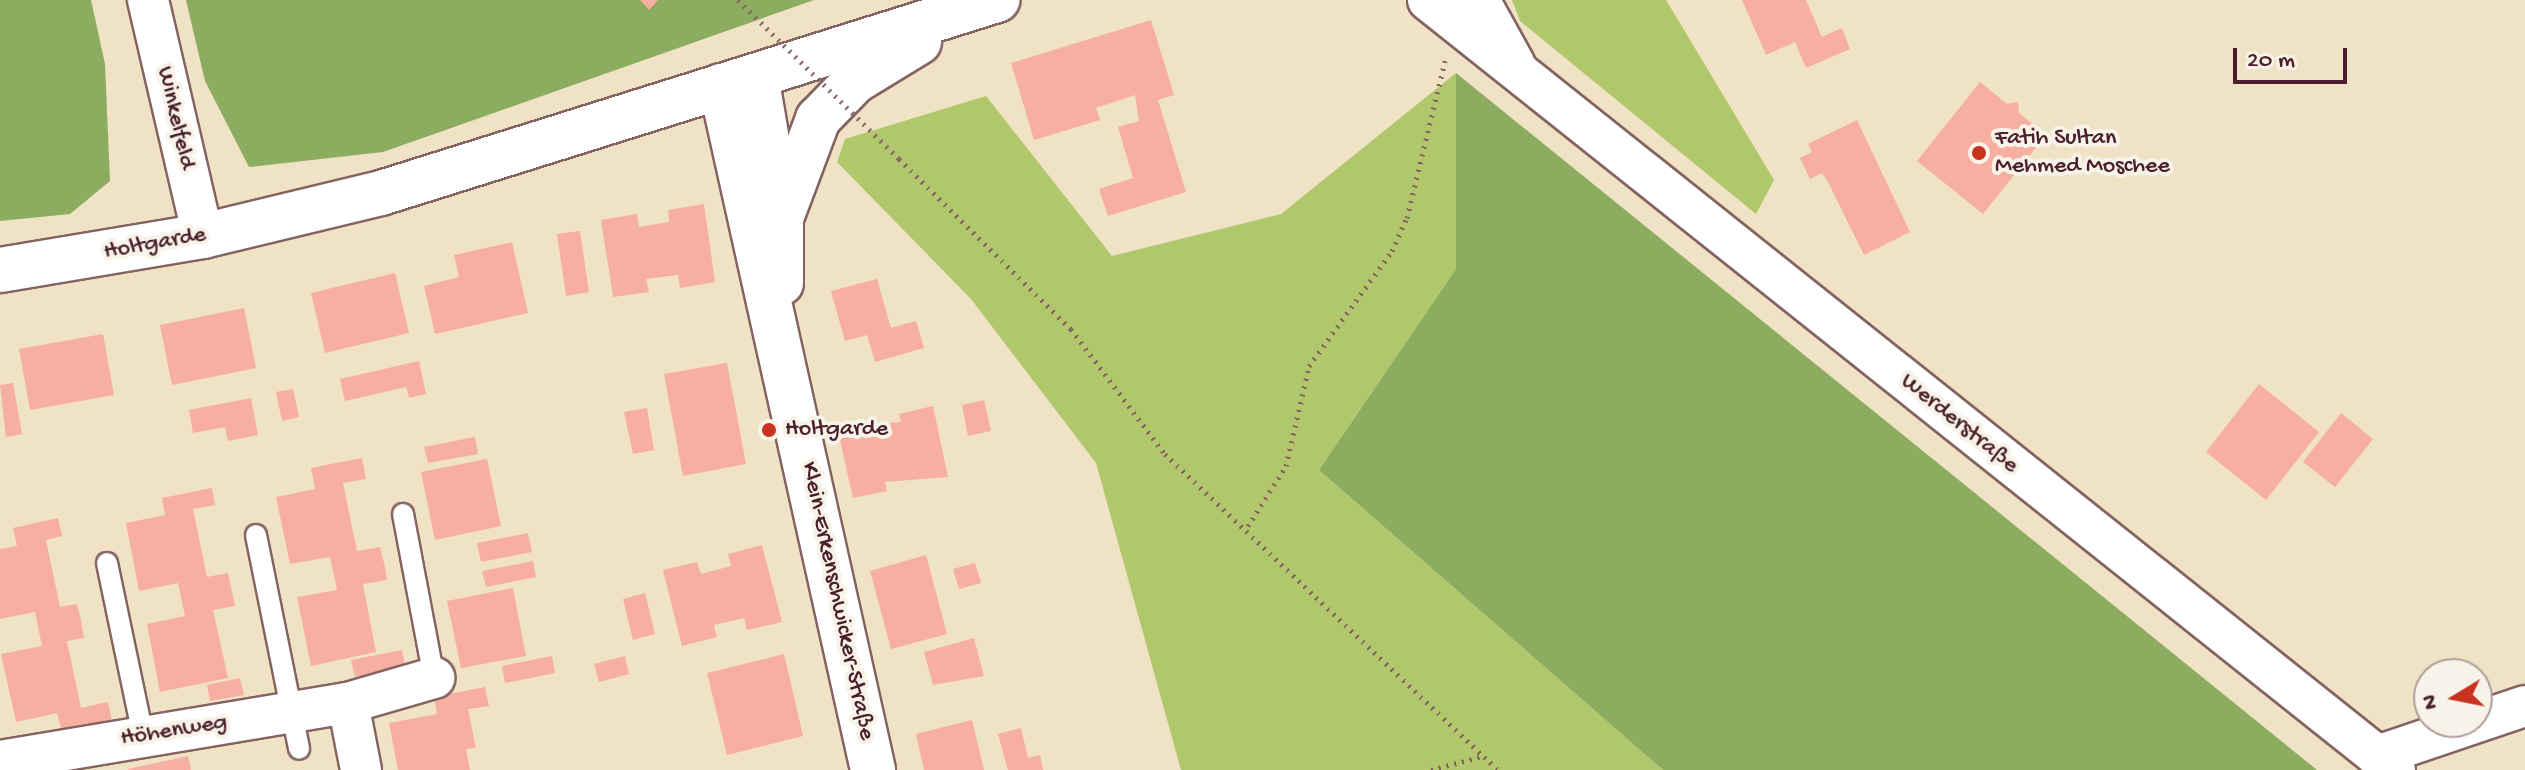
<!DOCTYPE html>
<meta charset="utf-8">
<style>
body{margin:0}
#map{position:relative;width:2525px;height:770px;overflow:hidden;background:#efe2c5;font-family:"Gochi Hand",sans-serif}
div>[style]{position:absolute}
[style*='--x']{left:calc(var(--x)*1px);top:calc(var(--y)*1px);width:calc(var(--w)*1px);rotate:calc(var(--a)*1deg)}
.green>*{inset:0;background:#b1c76b}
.forest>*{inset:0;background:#8cac5f}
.building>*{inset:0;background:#f7afa1}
.path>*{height:5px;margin-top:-2.5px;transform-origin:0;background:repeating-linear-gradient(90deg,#846361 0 2px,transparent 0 8px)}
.roads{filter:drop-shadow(2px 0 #846361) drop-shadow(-2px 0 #846361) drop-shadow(0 2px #846361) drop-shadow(0 -2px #846361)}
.service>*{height:20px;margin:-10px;padding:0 10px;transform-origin:10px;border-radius:10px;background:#fff}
.minor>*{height:40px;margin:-20px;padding:0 20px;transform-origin:20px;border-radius:20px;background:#fff}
.tertiary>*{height:44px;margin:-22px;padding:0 22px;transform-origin:22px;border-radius:22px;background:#fff}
.path-bridge>*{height:5px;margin-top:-2.5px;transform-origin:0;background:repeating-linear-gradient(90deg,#846361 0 2px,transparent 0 8px)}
.dots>*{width:22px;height:22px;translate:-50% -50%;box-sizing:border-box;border:4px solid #f7f3e8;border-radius:50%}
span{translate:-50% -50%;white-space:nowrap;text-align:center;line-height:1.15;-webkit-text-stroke:8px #f7f3e8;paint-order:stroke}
.street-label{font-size:24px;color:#4a1f2b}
.poi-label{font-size:24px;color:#4a1f2b}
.left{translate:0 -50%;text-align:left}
.north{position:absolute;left:2413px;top:658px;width:80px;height:80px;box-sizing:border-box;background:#f7f3e8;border:2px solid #b29e9c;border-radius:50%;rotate:260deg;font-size:22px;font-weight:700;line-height:32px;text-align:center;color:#4a1f2b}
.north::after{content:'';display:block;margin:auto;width:28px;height:36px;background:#c8321e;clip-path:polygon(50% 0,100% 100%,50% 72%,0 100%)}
.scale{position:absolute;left:2233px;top:48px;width:114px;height:36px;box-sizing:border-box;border:4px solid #4a1f2b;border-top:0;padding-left:10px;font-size:24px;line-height:28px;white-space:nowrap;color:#4a1f2b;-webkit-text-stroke:6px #f7f3e8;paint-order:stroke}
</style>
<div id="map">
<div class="green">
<div style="clip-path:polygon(1512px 0,1666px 0,1774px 180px,1756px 214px,1520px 21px)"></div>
<div style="clip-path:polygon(1456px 73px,1456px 269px,1319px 470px,1663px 770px,1181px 770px,1096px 463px,971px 299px,837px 162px,845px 139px,986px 96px,1112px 256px,1281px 214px)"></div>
</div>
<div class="forest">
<div style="clip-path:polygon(0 0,91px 0,105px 64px,110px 181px,70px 214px,0 221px)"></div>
<div style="clip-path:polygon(186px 0,814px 0,383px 152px,249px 167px,205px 81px)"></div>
<div style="clip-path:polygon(1456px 73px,2317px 770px,1663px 770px,1319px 470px,1456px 269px)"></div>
</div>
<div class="building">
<div style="clip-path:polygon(640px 0,658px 0,649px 10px)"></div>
<div style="clip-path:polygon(1742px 0,1806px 0,1822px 37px,1842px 28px,1850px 49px,1806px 68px,1795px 42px,1766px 55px)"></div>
<div style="clip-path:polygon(1151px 20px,1174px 95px,1158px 100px,1186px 192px,1108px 216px,1099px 189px,1133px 178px,1118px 127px,1139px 121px,1135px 95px,1096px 108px,1100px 120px,1034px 140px,1011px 63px)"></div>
<div style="clip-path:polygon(1980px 82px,2007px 104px,2018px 102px,2019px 113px,2046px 135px,1983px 214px,1917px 161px)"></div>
<div style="clip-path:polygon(1857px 120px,1910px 232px,1864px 255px,1827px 180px,1822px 173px,1810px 179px,1800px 158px,1812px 152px,1808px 144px)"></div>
<div style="clip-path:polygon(704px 204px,715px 282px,680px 288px,678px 275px,646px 279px,649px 292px,613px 297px,601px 220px,637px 214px,639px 227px,669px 222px,668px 210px)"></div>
<div style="clip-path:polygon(580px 231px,589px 292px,566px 296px,557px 234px)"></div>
<div style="clip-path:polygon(512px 242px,528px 313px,435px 334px,424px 286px,459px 277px,454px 255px)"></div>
<div style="clip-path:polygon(395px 273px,409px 333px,325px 353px,311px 293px)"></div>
<div style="clip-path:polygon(877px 279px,891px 328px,916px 321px,924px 348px,875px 362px,867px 335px,845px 341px,831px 291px)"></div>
<div style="clip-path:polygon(244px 308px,256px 368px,172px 385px,160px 325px)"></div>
<div style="clip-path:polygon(103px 334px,114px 395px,30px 410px,19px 349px)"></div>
<div style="clip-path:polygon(419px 361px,426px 394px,409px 398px,406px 387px,345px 401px,340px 379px)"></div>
<div style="clip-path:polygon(727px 363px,746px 464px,683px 476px,664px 374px)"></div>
<div style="clip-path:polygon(13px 383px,22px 434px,6px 437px,0 385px)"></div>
<div style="clip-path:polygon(2259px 384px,2319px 432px,2266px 500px,2206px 452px)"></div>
<div style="clip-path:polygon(293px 389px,299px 417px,282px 421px,276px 392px)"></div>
<div style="clip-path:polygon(251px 398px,258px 435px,228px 441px,225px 427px,193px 433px,189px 410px)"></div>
<div style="clip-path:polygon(984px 400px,991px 431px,968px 436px,962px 405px)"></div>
<div style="clip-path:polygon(933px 406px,948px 477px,885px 482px,887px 491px,853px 498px,837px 427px,901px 422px,899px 414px)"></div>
<div style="clip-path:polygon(647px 408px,654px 450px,633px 454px,624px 412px)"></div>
<div style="clip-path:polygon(2341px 413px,2373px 439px,2335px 487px,2303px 462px)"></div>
<div style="clip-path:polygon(475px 437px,478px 454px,428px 463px,424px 447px)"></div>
<div style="clip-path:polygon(362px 458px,366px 479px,343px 483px,357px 551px,380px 547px,384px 563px,387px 580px,363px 584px,376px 652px,311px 666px,297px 597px,337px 590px,330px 557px,290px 564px,276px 497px,315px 489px,311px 468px)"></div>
<div style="clip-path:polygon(487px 459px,501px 526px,435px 540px,421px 472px)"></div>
<div style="clip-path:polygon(212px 488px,215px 505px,193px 509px,207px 577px,228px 573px,235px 606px,213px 610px,228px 678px,160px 692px,147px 624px,185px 616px,178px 583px,139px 591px,126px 523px,165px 515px,162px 498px)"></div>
<div style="clip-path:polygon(58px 518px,62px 536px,46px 540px,60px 607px,77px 604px,81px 620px,84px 638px,67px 641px,81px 708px,108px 702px,112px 722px,62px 733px,57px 713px,16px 722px,1px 654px,42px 646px,35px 612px,0 619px,0 549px,17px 546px,13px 528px)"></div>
<div style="clip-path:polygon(528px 533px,532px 552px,481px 562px,477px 543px)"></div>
<div style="clip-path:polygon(762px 545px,782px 622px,747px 630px,744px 618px,714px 625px,717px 637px,682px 646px,663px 570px,697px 562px,701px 574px,731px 566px,728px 554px)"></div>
<div style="clip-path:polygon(926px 555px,947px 634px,891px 649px,870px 571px)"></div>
<div style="clip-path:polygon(533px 561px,536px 577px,486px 587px,482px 571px)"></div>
<div style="clip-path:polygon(975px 563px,981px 583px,959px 589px,953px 569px)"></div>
<div style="clip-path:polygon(513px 588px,526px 656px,461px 668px,447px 601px)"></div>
<div style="clip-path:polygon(645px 593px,655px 634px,633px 640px,623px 599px)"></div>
<div style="clip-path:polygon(974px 638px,984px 676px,933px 685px,924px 652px)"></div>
<div style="clip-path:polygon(402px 650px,405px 667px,355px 677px,351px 660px)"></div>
<div style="clip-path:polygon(784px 654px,803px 736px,727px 755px,707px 673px)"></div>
<div style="clip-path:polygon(552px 656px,555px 673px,505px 683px,502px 666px)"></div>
<div style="clip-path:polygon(625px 656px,629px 674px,599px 682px,594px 664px)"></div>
<div style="clip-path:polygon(240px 678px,244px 695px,210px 701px,207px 685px)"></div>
<div style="clip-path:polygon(485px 687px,489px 706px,468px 709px,476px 748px,466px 749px,470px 770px,398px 770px,389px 723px,437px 714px,434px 697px)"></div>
<div style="clip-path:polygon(972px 720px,984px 770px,924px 770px,916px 734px)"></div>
<div style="clip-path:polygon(1021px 728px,1028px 758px,1040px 755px,1043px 770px,1008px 770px,998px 734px)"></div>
<div style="clip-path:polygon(188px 756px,191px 770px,128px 770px,128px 769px)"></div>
</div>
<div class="path">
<div style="--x:899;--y:159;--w:242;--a:44.7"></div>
<div style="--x:1071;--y:329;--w:156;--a:53.1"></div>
<div style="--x:1165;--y:454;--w:459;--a:43.5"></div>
<div style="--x:1248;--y:526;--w:71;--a:-57.7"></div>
<div style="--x:1286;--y:466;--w:103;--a:-77"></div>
<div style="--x:1309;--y:366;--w:142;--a:-54.2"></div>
<div style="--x:1392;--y:251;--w:36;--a:-66"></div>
<div style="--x:1407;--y:218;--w:162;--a:-76.4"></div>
<div style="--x:1431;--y:770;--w:54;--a:-15.1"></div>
</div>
<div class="roads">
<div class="service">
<div style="--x:403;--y:514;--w:167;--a:79.3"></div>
<div style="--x:256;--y:535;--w:218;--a:78.6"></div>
<div style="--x:107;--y:563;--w:176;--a:78.2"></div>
</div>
<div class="minor">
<div style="--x:148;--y:0;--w:242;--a:76.9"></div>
<div style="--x:1428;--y:0;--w:1236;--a:38.53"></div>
<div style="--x:1479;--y:0;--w:74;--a:61"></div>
<div style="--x:348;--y:703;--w:90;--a:-16.2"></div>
<div style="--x:2377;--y:756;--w:156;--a:-18.7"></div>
<div style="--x:0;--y:761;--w:353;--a:-9.5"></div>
<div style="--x:348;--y:703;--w:68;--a:79"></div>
</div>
<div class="tertiary">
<div style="--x:756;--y:76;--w:142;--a:80.3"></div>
<div style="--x:721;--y:86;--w:701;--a:77.47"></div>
<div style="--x:0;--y:270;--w:206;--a:-9.5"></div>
<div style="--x:203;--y:236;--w:183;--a:-13.6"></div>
<div style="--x:381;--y:193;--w:646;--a:-17.4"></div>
<div style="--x:781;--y:283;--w:65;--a:-90"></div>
<div style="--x:781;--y:218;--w:106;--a:-69.5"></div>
<div style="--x:818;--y:119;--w:53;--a:-45.8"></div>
<div style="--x:855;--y:81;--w:75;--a:-31.4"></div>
</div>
</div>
<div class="path-bridge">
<div style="--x:738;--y:0;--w:226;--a:44.6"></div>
</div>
<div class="dots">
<div style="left:1979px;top:153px;background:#c8321e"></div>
<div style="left:769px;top:430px;background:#c8321e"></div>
</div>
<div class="street-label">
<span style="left:175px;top:118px;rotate:77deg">Winkelfeld</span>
<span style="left:155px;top:244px;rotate:-10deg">Holtgarde</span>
<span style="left:1959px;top:424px;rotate:39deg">Werderstraße</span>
<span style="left:837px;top:601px;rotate:78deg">Klein-Erkenschwicker-Straße</span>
<span style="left:174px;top:731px;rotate:-9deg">Höhenweg</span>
</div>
<div class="poi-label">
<span class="left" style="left:1995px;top:153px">Fatih Sultan<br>Mehmed Moschee</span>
<span class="left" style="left:785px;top:430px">Holtgarde</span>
</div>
<div class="north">N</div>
<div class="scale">20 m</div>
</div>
